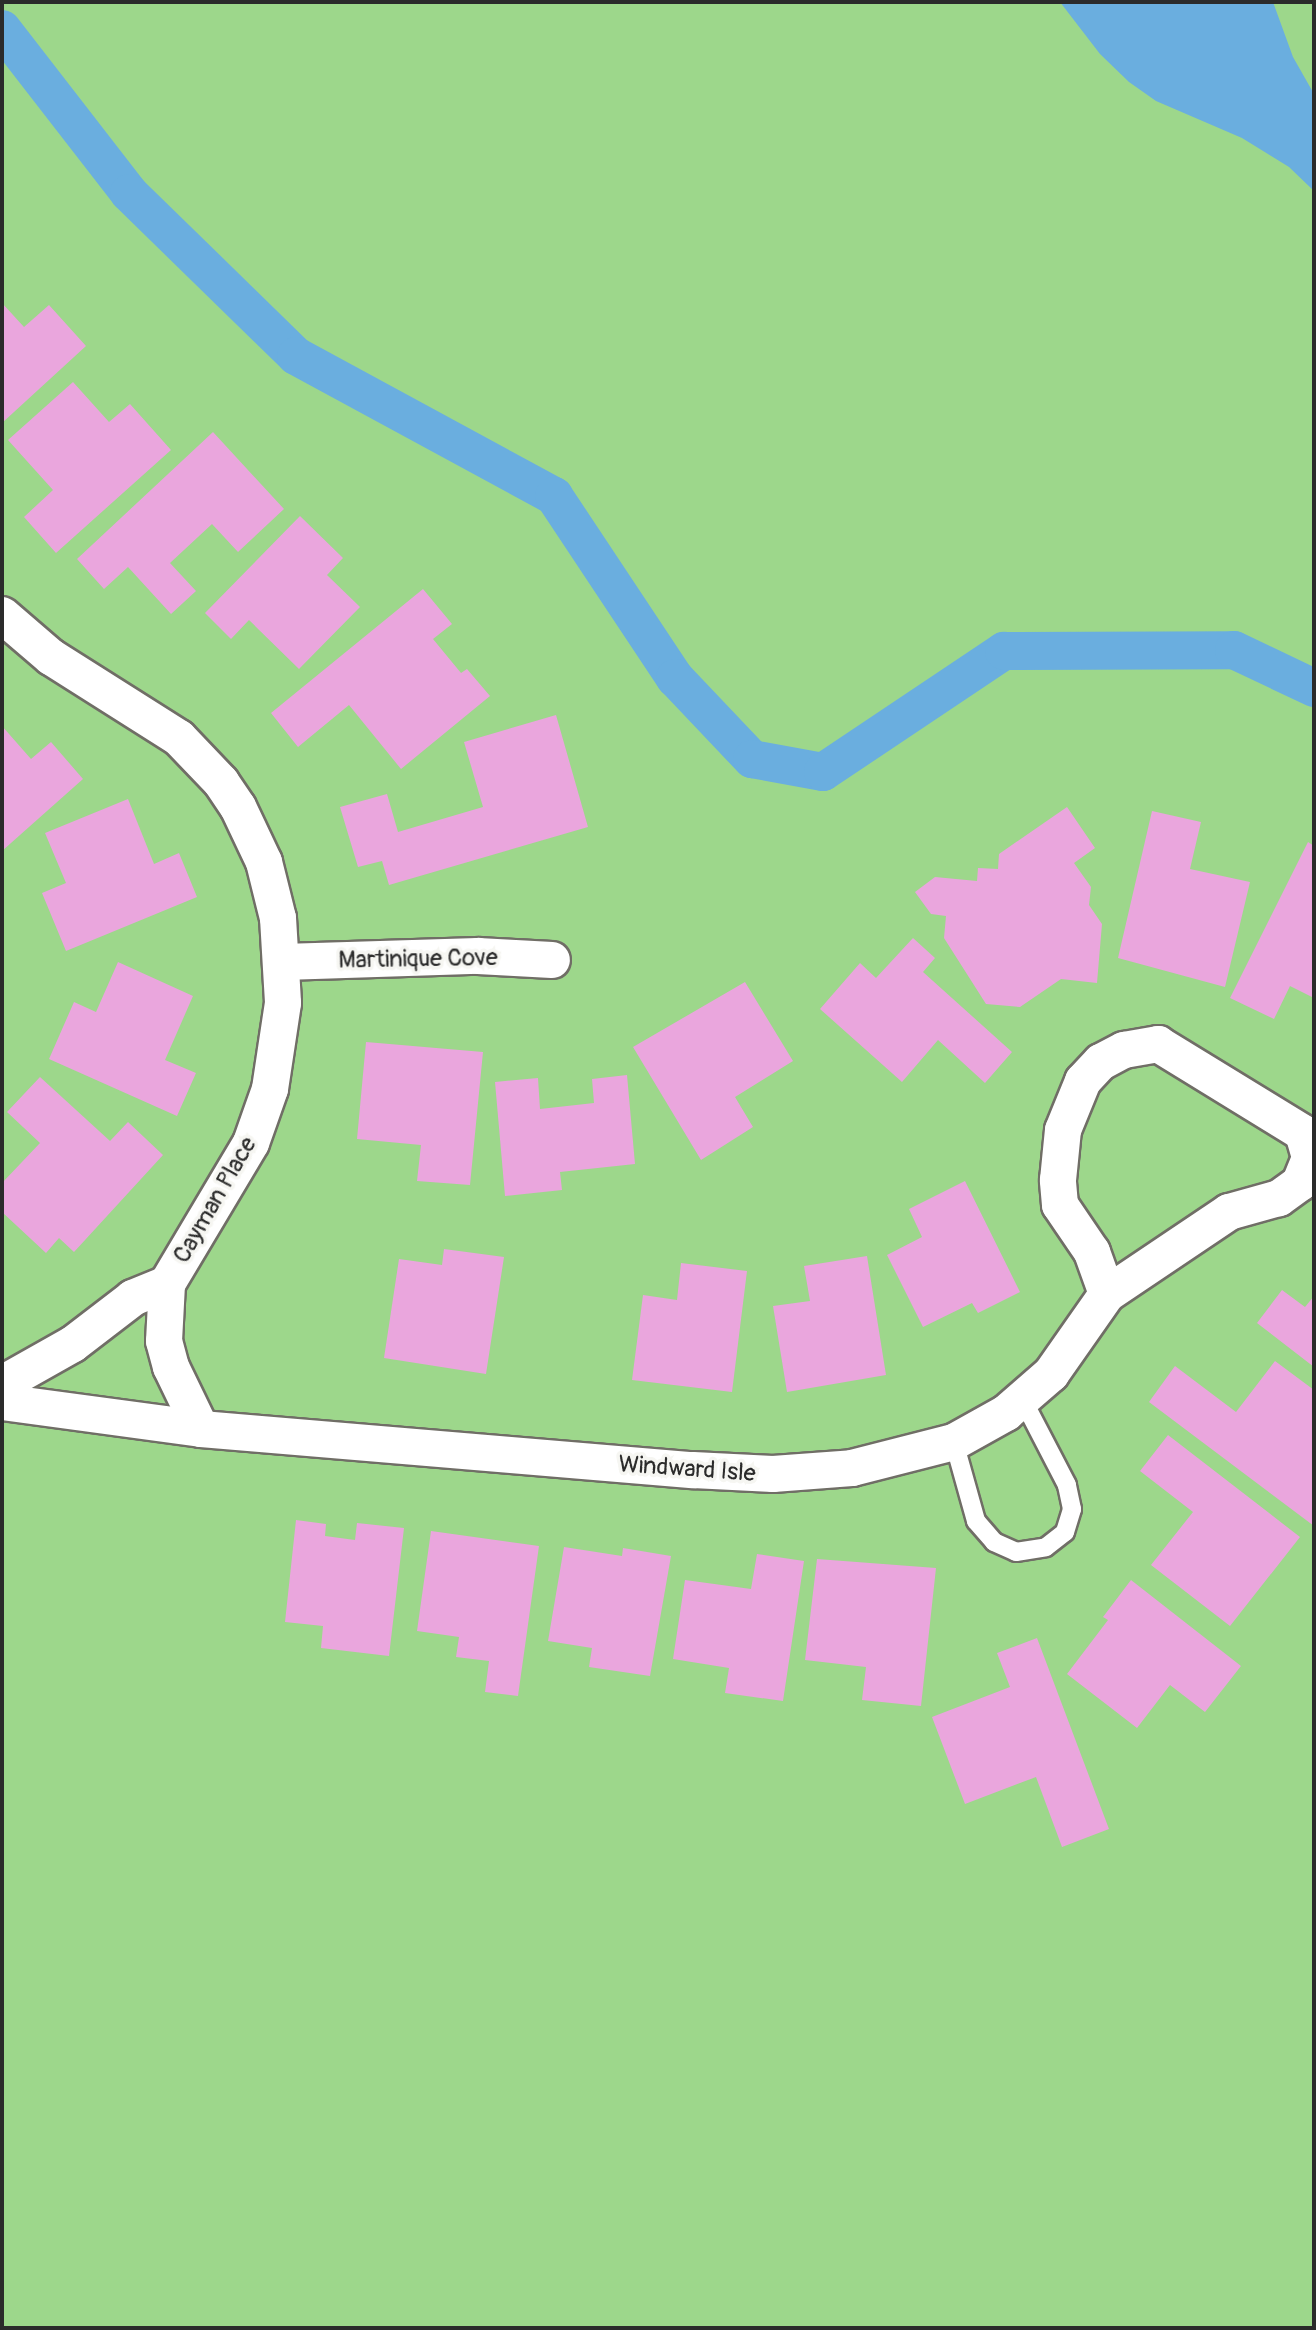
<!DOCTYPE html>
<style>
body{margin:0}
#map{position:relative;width:1316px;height:2330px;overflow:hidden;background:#efe9d4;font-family:Pangolin,sans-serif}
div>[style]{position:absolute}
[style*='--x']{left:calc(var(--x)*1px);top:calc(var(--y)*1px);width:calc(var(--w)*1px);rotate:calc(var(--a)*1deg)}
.green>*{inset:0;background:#9dd78b}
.water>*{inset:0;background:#6aaedf}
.canal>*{height:38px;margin:-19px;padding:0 19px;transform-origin:19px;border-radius:19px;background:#6aaedf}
.building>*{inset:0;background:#eaa6dd}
.roads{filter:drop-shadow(2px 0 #706e66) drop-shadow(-2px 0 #706e66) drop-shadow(0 2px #706e66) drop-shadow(0 -2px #706e66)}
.service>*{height:18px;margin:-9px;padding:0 9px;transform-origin:9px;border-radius:9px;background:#fff}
.minor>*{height:36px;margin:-18px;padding:0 18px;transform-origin:18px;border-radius:18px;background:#fff}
span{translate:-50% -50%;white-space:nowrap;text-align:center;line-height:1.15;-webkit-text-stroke:7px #f6f6f2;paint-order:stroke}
.street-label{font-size:24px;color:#2b2b2b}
.frame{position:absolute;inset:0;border:4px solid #2b2b2b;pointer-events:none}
</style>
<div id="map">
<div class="green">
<div style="clip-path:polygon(2px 2px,1314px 2px,1314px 2328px,2px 2328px)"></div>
</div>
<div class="water">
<div style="clip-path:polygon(1060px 2px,1273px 2px,1293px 57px,1314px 94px,1314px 191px,1289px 167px,1242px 138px,1156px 101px,1129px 82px,1100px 54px)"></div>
</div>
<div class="canal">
<div style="--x:2;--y:29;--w:207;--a:52.2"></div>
<div style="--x:129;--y:193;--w:233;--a:44.3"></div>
<div style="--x:296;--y:356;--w:294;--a:28.5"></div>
<div style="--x:554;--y:496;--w:219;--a:56.4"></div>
<div style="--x:675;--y:678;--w:112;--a:46.5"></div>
<div style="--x:752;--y:759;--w:72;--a:10.4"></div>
<div style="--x:823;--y:772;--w:218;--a:-33.8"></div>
<div style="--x:1004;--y:651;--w:230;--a:-0.2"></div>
<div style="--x:1234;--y:650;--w:89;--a:25.4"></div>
</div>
<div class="building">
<div style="clip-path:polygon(2px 303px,24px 327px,49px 305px,86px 346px,2px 423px)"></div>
<div style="clip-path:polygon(73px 382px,109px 422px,130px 404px,171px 450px,56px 553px,24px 517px,53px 490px,8px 440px)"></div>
<div style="clip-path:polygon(213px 432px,284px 509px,238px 552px,212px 524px,170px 563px,196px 591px,171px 614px,128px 567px,104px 589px,77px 559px)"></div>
<div style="clip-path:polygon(300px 516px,343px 558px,327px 575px,360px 607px,299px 669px,249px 620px,231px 639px,205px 613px)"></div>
<div style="clip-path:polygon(423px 589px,452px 624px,433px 639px,461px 673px,467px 669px,490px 696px,401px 769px,349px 705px,298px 747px,271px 713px)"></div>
<div style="clip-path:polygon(556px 715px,588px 827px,389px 885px,382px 861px,358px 867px,340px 807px,387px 794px,398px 832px,483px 807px,464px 742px)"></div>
<div style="clip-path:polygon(2px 726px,31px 759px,51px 742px,83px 779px,2px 851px)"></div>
<div style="clip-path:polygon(128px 799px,154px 864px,179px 853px,197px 897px,66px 951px,42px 893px,66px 883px,45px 833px)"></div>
<div style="clip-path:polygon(1067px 807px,1095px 848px,1074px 863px,1091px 887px,1089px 905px,1102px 924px,1097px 983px,1061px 979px,1020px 1007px,986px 1004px,944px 938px,946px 916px,931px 914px,915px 892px,935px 877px,977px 881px,978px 868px,998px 869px,999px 854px)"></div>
<div style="clip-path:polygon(1152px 811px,1201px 822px,1190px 869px,1250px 882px,1225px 987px,1118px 958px)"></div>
<div style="clip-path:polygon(1308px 842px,1314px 846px,1314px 998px,1290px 986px,1274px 1019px,1230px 998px)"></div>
<div style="clip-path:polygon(913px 938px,935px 958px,923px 972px,1012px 1052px,985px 1083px,938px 1040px,902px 1082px,820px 1009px,860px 963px,876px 978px)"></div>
<div style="clip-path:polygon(118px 962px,193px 996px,165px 1060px,196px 1073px,177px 1116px,49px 1059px,74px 1002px,96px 1012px)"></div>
<div style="clip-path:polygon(745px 982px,793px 1061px,735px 1097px,753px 1127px,701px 1160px,633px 1047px)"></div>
<div style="clip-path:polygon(366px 1042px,483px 1052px,470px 1185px,417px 1181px,421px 1145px,357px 1139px)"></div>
<div style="clip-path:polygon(627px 1075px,635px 1164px,560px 1172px,562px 1190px,505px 1196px,495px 1082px,538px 1078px,540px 1109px,594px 1103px,592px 1079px)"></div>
<div style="clip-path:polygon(40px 1077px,110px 1141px,128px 1122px,163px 1155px,74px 1252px,59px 1238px,46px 1253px,2px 1212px,2px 1183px,40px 1143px,7px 1112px)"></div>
<div style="clip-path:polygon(965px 1181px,1020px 1292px,978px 1313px,972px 1303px,923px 1327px,887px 1255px,922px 1237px,909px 1209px)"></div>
<div style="clip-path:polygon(444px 1249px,504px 1257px,486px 1374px,384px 1358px,399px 1259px,442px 1265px)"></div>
<div style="clip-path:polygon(867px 1256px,886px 1375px,787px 1392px,773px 1306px,810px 1301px,804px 1266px)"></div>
<div style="clip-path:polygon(681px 1263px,747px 1271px,732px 1392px,632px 1380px,643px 1295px,677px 1300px)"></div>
<div style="clip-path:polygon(1282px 1290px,1305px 1307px,1314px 1296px,1314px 1367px,1257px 1323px)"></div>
<div style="clip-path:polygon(1275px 1361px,1314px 1390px,1314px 1526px,1149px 1402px,1175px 1366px,1236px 1412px)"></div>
<div style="clip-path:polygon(1168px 1435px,1300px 1537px,1230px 1626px,1151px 1565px,1193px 1512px,1140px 1471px)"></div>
<div style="clip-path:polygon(296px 1520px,326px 1524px,325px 1536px,355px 1540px,357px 1523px,404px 1528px,389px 1656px,321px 1648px,323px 1626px,285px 1622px)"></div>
<div style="clip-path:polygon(431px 1531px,539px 1546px,518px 1696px,485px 1692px,489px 1661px,456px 1657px,459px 1637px,417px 1631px)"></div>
<div style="clip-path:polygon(564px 1547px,622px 1556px,623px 1548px,671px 1556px,650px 1676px,589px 1667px,592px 1648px,548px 1641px)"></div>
<div style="clip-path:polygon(757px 1554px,804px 1561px,783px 1701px,725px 1693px,729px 1668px,673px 1659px,685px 1580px,751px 1589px)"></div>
<div style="clip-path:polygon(817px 1559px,936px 1568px,921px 1706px,862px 1700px,866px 1667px,805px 1660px)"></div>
<div style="clip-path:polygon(1131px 1580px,1241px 1666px,1205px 1712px,1170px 1685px,1137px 1728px,1067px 1674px,1108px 1620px,1103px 1617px)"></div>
<div style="clip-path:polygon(1037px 1638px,1109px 1829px,1062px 1847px,1036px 1777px,965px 1804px,932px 1717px,1010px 1687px,997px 1653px)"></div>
</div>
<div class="roads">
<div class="service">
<div style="--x:954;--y:1442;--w:82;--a:74.4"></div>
<div style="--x:976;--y:1521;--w:28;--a:49"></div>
<div style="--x:994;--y:1542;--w:24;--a:24"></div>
<div style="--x:1016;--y:1552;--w:30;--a:-9"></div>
<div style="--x:1046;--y:1547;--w:24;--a:-38"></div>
<div style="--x:1065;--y:1532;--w:24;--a:-73"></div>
<div style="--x:1072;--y:1509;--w:25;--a:-102"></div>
<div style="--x:1067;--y:1485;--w:96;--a:-117.4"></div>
</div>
<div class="minor">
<div style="--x:2;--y:615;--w:65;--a:40.6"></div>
<div style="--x:51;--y:657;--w:151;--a:32.3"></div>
<div style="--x:179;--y:738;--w:61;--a:46.3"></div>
<div style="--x:221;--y:782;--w:30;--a:56"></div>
<div style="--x:238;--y:807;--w:61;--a:64.7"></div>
<div style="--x:264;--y:862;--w:58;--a:76"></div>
<div style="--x:278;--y:918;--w:85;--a:86.6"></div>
<div style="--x:283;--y:1003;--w:87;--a:98.6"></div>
<div style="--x:270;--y:1089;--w:57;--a:109.4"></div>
<div style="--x:251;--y:1143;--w:164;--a:120.8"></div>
<div style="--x:167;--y:1284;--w:37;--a:158"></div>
<div style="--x:133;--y:1298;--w:76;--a:142.5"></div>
<div style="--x:73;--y:1344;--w:81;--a:150.6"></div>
<div style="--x:283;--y:962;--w:195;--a:-1.8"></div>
<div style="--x:478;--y:956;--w:74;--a:3.1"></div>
<div style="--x:1158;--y:1044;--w:170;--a:31.5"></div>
<div style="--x:1303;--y:1133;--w:26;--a:74"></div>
<div style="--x:1310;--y:1158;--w:27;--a:112"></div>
<div style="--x:1300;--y:1183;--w:26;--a:144"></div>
<div style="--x:1279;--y:1198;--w:52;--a:164.4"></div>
<div style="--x:1229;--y:1212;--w:147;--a:146.1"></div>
<div style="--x:1107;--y:1294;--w:45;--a:-109.7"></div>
<div style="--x:1092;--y:1252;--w:57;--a:-124.2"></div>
<div style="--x:1060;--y:1205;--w:25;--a:-95"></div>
<div style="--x:1058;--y:1180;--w:50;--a:-84.3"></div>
<div style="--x:1063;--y:1130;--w:53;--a:-67.8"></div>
<div style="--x:1083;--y:1081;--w:26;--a:-47"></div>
<div style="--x:1101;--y:1062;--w:26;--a:-28"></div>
<div style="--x:1124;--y:1050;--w:35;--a:-10"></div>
<div style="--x:167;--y:1284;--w:57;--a:93"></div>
<div style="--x:164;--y:1341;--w:27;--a:75"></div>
<div style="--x:171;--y:1367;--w:69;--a:64.2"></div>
<div style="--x:2;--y:1402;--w:201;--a:7.7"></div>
<div style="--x:201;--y:1429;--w:494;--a:4.8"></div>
<div style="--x:693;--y:1470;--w:80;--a:2.9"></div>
<div style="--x:773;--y:1474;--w:79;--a:-4.3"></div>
<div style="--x:852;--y:1468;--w:105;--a:-14.3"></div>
<div style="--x:954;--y:1442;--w:60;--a:-29.1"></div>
<div style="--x:1006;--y:1413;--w:60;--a:-40.9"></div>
<div style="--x:1051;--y:1374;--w:98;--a:-55"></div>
</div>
</div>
<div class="street-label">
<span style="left:418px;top:959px;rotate:-1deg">Martinique Cove</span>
<span style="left:215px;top:1200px;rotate:-60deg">Cayman Place</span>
<span style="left:687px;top:1469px;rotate:4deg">Windward Isle</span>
</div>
<div class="frame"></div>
</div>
